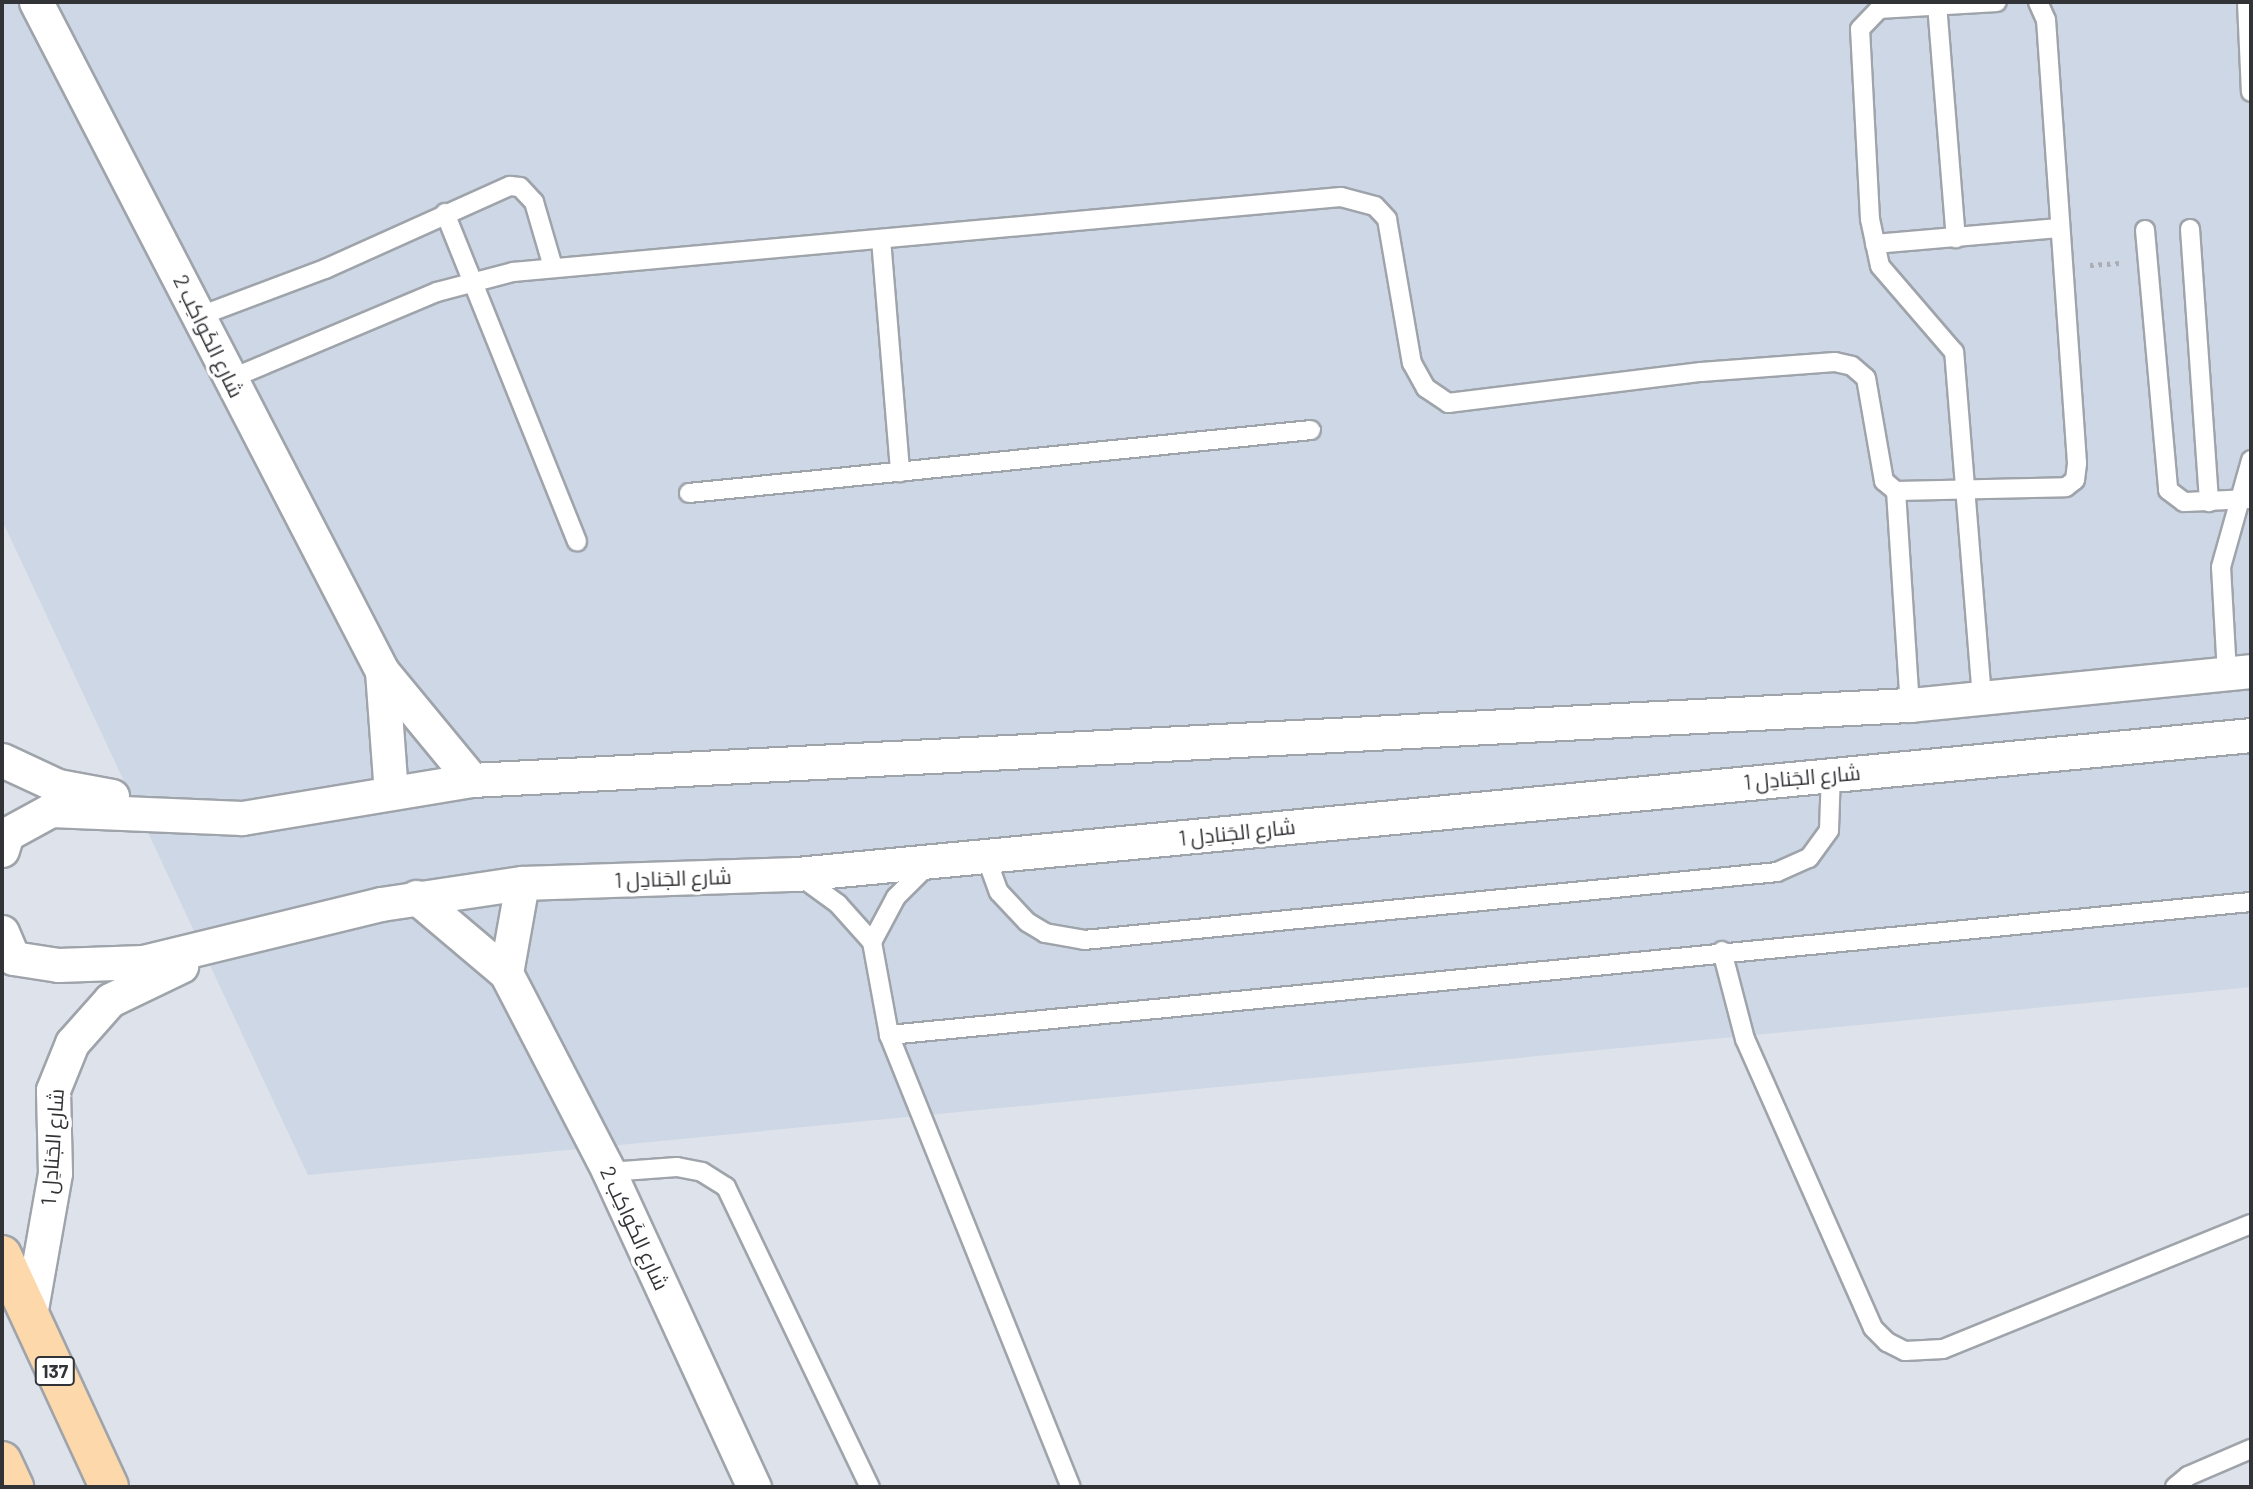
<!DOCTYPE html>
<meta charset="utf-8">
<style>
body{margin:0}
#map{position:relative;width:2253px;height:1489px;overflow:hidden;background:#dee2ea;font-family:Barlow,Cairo,sans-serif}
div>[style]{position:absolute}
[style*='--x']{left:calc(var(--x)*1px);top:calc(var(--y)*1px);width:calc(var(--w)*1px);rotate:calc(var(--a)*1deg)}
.built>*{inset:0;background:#ced7e5}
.path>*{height:4.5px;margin-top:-2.25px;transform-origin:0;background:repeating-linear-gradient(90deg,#aaadb3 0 3.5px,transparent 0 8.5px)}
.roads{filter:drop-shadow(2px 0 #9fa4ab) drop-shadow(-2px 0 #9fa4ab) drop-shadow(0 2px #9fa4ab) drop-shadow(0 -2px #9fa4ab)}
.service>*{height:18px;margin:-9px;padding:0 9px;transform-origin:9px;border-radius:9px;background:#fff}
.minor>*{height:33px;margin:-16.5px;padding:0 16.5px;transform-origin:16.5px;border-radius:16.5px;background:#fff}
.trunk>*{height:38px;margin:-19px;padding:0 19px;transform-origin:19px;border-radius:19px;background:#fcd8aa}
span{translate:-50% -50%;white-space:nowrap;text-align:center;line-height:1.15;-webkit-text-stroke:7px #fff;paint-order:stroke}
.shield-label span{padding:2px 5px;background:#fff;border:2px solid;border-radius:5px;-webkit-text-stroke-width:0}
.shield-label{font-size:19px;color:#323336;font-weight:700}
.street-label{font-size:21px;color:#323336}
.frame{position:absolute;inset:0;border:4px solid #323336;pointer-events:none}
</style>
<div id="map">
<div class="built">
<div style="clip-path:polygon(2px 2px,2251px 2px,2251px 987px,308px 1175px,2px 520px)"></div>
</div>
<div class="path">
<div style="--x:2090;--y:265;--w:30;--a:-4"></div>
</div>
<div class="roads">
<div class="service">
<div style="--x:2247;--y:2;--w:90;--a:87.5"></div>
<div style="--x:1937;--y:4;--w:235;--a:85.4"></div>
<div style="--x:445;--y:213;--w:354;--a:68.1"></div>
<div style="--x:2190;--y:229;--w:274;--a:86"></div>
<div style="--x:2145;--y:230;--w:261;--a:84.9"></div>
<div style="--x:2168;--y:490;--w:20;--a:37"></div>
<div style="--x:2184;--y:502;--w:67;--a:-2.6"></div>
<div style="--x:881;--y:239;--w:234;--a:85.3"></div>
<div style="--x:1875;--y:244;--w:184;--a:-5"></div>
<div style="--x:200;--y:316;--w:134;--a:-20.6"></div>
<div style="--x:325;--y:269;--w:203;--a:-24.2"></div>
<div style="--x:510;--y:186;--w:10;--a:6"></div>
<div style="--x:520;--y:187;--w:21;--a:47"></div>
<div style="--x:534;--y:202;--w:68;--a:73.7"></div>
<div style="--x:230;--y:379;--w:225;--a:-22.8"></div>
<div style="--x:437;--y:292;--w:79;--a:-14.7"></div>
<div style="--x:513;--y:272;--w:831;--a:-5.18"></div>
<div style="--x:1341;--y:197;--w:35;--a:15"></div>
<div style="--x:1375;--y:206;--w:18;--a:47"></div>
<div style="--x:1387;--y:219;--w:146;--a:80.2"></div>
<div style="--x:1412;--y:363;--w:29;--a:61"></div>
<div style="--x:1426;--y:388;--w:27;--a:34"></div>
<div style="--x:1448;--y:403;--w:255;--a:-7"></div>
<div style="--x:1701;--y:372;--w:134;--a:-4.3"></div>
<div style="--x:1835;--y:362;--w:17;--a:13"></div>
<div style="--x:1852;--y:366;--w:18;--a:41"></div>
<div style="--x:1866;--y:378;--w:105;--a:80.1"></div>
<div style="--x:1884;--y:481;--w:16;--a:40"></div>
<div style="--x:1896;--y:491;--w:170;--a:-1.3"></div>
<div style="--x:2066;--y:487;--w:11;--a:-38"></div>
<div style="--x:2075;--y:480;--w:17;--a:-83"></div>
<div style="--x:2077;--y:463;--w:444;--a:-94"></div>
<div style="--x:2046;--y:20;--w:20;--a:-114"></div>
<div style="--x:1896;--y:491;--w:214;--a:86.3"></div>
<div style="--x:689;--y:493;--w:625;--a:-5.78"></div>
<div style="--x:2227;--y:674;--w:107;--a:-93.2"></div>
<div style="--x:2221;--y:567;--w:111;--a:-74.3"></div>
<div style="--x:1982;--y:698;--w:347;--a:-94.6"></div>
<div style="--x:1954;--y:352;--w:113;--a:-130.7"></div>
<div style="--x:1880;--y:266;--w:48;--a:-102"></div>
<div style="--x:1870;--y:219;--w:190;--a:-93"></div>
<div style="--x:1860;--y:29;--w:28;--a:-46"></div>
<div style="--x:1879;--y:9;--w:118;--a:-3.4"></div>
<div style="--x:986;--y:857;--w:37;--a:70"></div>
<div style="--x:999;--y:892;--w:41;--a:47"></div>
<div style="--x:1027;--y:922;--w:21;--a:31"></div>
<div style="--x:1045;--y:933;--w:40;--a:10"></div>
<div style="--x:1084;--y:940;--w:696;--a:-5.6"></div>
<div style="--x:1777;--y:872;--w:35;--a:-24"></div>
<div style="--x:1809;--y:858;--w:34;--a:-54"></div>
<div style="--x:1829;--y:830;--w:57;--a:-88"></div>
<div style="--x:801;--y:877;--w:46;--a:36.1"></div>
<div style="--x:838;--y:904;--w:51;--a:48.2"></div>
<div style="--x:872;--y:942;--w:95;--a:79.6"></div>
<div style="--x:889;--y:1035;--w:487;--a:68.1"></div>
<div style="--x:872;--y:942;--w:51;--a:-61.9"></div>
<div style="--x:896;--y:897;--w:47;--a:-45"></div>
<div style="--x:1722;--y:951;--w:91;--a:75.4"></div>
<div style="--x:1745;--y:1039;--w:316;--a:66.1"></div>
<div style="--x:1873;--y:1328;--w:20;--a:45"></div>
<div style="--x:1887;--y:1342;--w:20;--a:27"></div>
<div style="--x:1905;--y:1351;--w:38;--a:-3"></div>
<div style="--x:1943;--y:1349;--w:332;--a:-22.1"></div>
<div style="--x:889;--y:1035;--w:1368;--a:-5.58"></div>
<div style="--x:609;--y:1172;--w:68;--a:-4.2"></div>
<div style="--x:677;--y:1167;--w:25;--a:11"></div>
<div style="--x:702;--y:1172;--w:28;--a:32"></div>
<div style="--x:726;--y:1187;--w:333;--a:64.4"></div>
<div style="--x:2175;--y:1487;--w:17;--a:-40"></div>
<div style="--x:2188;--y:1476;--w:69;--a:-23.2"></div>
</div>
<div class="minor">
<div style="--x:36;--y:2;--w:753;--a:62.65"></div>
<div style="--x:382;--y:671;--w:141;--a:50.5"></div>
<div style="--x:382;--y:671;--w:122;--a:85.8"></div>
<div style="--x:2;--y:760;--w:62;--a:24.9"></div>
<div style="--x:58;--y:786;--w:55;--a:10.5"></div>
<div style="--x:2;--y:850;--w:17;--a:-73"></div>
<div style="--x:7;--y:834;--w:50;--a:-28.6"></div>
<div style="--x:51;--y:810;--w:191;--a:2.4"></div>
<div style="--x:242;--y:818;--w:233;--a:-9.4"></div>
<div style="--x:472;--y:780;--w:1440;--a:-2.99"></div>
<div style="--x:1910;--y:705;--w:343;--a:-5.7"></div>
<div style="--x:416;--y:897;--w:118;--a:40.2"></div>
<div style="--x:506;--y:973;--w:224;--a:62.6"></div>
<div style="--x:609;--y:1172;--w:347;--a:65.3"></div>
<div style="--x:2;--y:932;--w:28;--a:67"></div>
<div style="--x:13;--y:958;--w:46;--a:8.8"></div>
<div style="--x:58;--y:965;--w:85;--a:-2"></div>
<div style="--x:143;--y:962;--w:245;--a:-13.7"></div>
<div style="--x:381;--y:904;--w:143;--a:-8.5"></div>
<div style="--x:522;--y:883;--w:275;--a:-1.9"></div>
<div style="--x:797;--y:874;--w:1461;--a:-5.46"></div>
<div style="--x:506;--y:973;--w:91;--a:-79.9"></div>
<div style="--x:30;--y:1315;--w:144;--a:-80"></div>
<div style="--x:55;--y:1173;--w:83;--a:-91.4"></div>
<div style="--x:53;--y:1090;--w:51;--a:-68"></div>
<div style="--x:72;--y:1043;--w:57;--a:-48.5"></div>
<div style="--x:110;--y:1000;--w:79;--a:-25.6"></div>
</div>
<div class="trunk">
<div style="--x:2;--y:1255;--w:255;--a:65.2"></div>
<div style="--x:2;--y:1461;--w:29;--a:65"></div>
</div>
</div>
<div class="shield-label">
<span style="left:55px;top:1371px">137</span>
</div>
<div class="street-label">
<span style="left:209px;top:336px;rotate:64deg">شارع الكَواكِب 2</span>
<span style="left:1802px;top:777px;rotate:-5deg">شارع الجَنادِل 1</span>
<span style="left:1237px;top:832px;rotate:-6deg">شارع الجَنادِل 1</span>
<span style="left:673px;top:878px;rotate:-2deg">شارع الجَنادِل 1</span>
<span style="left:52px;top:1147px;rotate:-86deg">شارع الجَنادِل 1</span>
<span style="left:635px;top:1228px;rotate:65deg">شارع الكَواكِب 2</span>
</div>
<div class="frame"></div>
</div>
